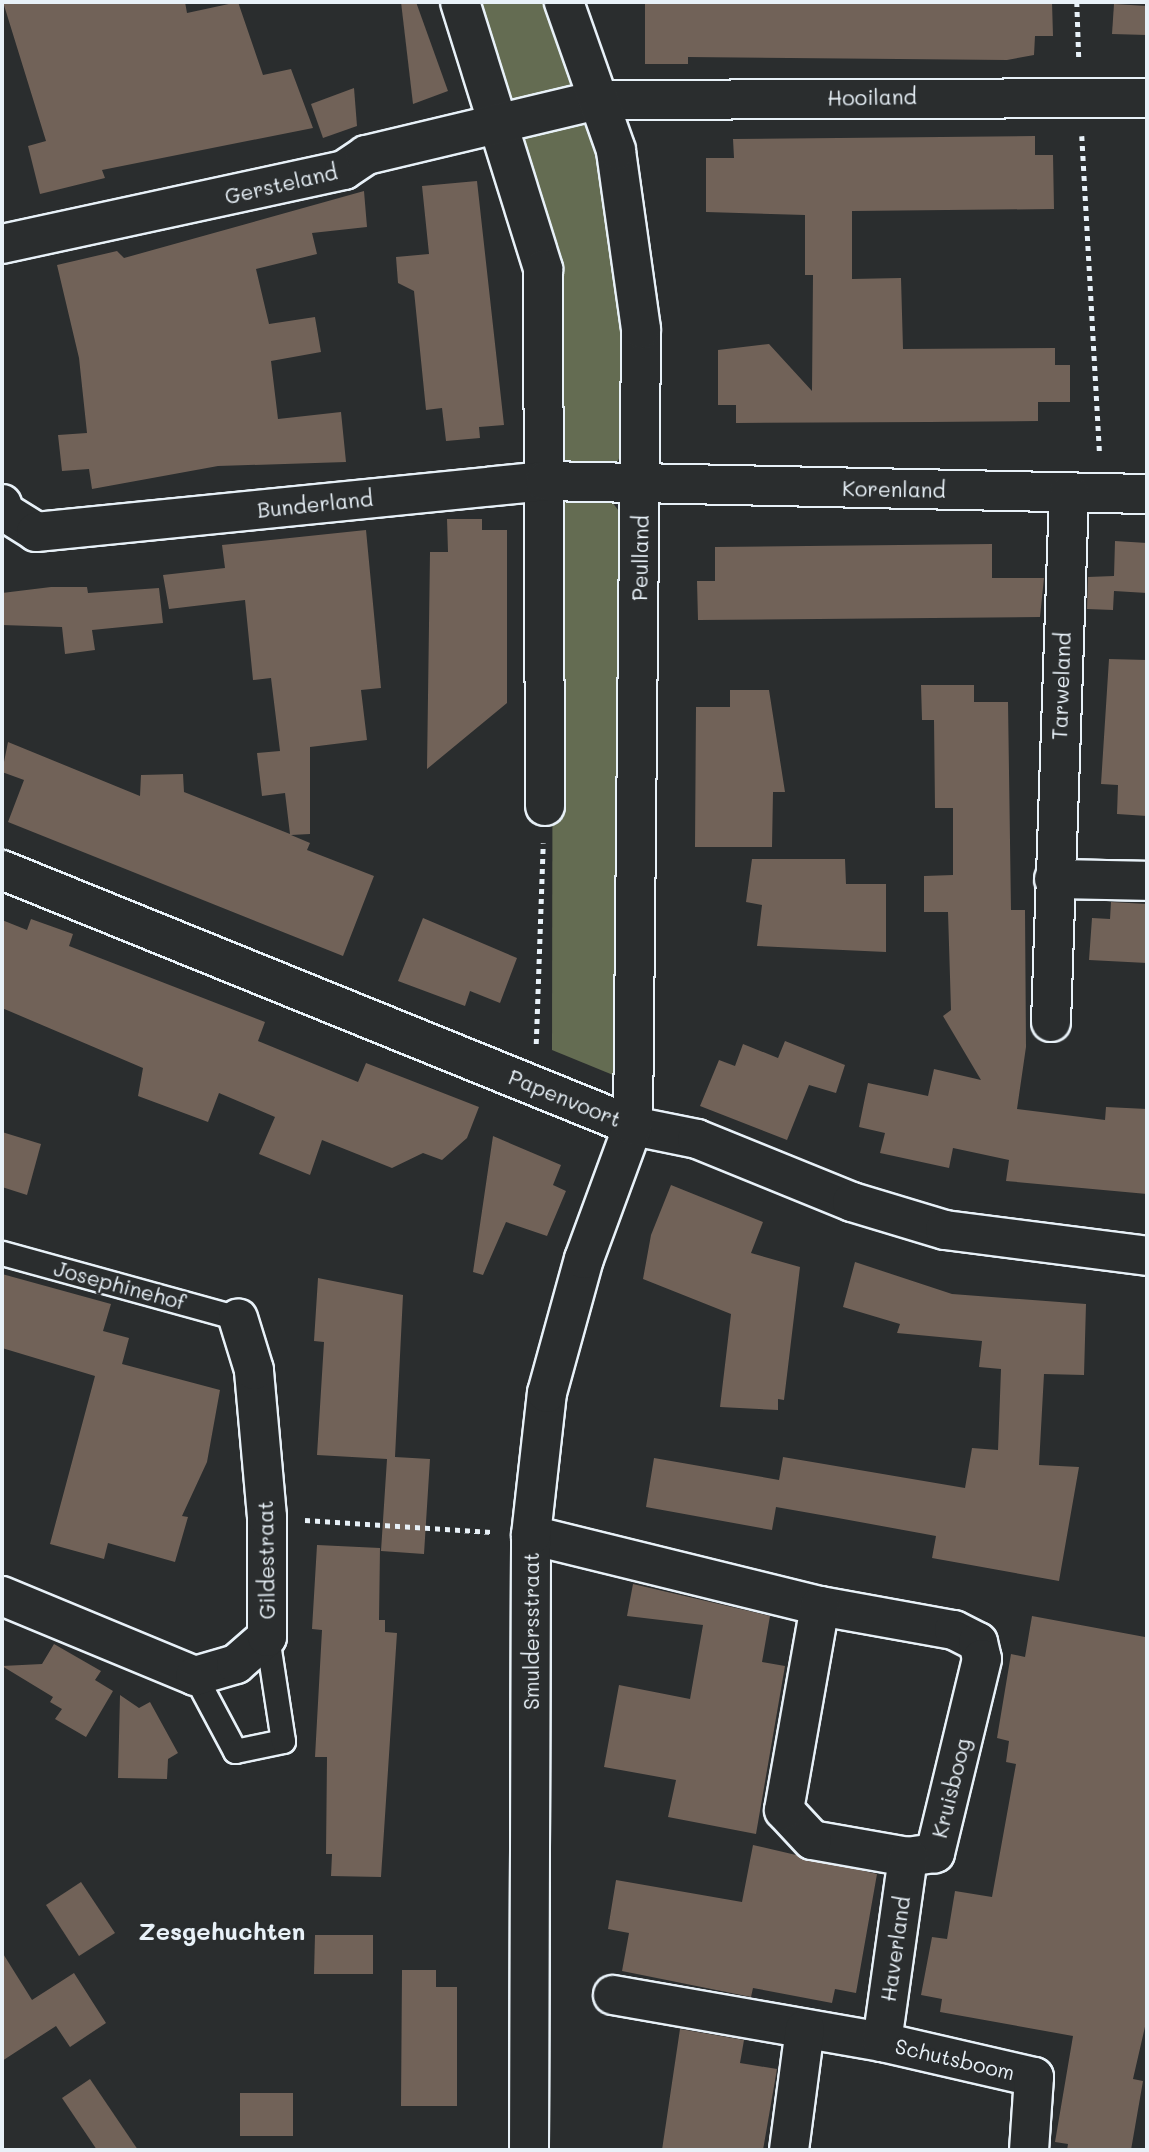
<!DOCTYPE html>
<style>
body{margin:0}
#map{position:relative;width:1149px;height:2152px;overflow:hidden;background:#2a2d2e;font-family:Mali,sans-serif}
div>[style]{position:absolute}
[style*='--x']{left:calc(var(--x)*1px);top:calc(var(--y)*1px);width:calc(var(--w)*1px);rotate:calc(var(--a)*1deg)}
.green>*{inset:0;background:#646c52}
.building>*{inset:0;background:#716258}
.path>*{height:4.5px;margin-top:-2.25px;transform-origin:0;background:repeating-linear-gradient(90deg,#e8f1f8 0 5px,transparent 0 10px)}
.roads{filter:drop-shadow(2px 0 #e8f1f8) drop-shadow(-2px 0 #e8f1f8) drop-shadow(0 2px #e8f1f8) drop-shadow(0 -2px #e8f1f8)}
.lane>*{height:23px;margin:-11.5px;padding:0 11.5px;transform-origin:11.5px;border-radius:11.5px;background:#2a2d2e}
.street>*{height:38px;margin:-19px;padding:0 19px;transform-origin:19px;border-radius:19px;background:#2a2d2e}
span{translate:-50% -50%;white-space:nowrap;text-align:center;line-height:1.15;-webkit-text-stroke:5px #2a2d2e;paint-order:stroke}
.street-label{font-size:21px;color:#e8f1f8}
.quarter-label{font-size:24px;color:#e8f1f8;font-weight:700}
.frame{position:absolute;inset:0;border:4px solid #e8f1f8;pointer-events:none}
</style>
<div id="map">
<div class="green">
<div style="clip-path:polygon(469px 2px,550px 2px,572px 81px,568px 88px,518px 104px,502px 94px)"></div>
<div style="clip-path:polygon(580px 118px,595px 129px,623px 296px,622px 452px,616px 465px,568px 471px,556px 458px,520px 143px,524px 128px)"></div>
<div style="clip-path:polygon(569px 498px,612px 502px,622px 515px,618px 1077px,552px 1050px,553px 508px)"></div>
</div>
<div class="building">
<div style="clip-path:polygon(3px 2px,185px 2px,187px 13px,238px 2px,263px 75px,291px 69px,313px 128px,102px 170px,105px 178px,40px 194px,28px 146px,46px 141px)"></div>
<div style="clip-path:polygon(401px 2px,416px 2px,448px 91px,413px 104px)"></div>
<div style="clip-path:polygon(645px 2px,1052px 2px,1053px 36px,1035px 36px,1034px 55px,1007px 60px,688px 57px,688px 64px,645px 64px)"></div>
<div style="clip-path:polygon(1114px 4px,1147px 6px,1147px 35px,1112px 34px)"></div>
<div style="clip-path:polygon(354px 88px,357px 126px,323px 138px,311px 104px)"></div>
<div style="clip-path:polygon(1035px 136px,1035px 155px,1053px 155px,1054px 209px,852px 211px,852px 279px,901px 278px,903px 349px,1055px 348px,1055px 365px,1070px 365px,1070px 402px,1038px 402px,1038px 421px,929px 422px,736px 423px,736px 405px,718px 405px,718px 350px,769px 344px,812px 391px,813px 275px,805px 275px,805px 215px,706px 212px,706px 158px,734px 158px,733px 139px)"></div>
<div style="clip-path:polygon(477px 181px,504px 425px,479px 427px,480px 438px,446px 441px,442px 408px,426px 410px,414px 291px,398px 283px,396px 257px,429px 254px,422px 186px)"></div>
<div style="clip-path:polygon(364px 191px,367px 227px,312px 233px,317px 254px,256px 269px,269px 324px,315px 317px,321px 352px,271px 361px,278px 419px,341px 412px,346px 462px,218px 466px,92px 489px,89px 469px,62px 471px,58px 435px,87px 433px,79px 358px,57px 265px,117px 251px,124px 258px)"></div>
<div style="clip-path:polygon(447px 519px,482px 519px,482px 530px,507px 530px,507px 703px,427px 769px,430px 552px,448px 552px)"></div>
<div style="clip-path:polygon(366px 530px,381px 688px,361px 690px,367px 740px,310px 747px,310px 834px,291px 835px,310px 843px,307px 850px,374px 876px,343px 956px,8px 822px,24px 780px,2px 772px,8px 742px,140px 796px,141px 775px,183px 774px,184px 792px,290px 834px,285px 793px,262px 796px,257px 753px,280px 751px,271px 678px,253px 680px,245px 600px,169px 609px,163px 575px,225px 568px,222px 545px)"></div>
<div style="clip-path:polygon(1115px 541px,1147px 543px,1147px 593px,1114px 591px,1113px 610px,1087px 609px,1088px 577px,1114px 576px)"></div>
<div style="clip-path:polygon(992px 544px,992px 578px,1044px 578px,1040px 617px,698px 620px,697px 581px,715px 581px,715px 547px)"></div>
<div style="clip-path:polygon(51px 587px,87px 587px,88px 593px,159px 588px,163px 623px,92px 630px,95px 650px,65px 654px,62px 627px,2px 625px,2px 593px)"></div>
<div style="clip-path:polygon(1109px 659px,1147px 660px,1147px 816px,1117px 814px,1118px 785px,1101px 784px)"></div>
<div style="clip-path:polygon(921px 685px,974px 685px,974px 702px,1008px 702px,1011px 910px,1025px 910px,1026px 1047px,1017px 1109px,1105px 1120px,1106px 1107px,1147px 1109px,1147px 1194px,1006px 1181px,1009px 1160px,953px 1148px,949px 1168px,880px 1153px,885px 1133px,859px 1127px,868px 1083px,928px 1096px,934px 1069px,981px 1080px,943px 1016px,951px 1010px,948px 912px,924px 912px,924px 876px,953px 875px,953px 808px,935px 808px,934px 720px,922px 720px)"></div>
<div style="clip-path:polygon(730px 690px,769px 690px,785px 792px,773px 792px,772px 847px,695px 847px,696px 707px,730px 707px)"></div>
<div style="clip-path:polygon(752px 859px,845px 859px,846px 884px,886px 884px,886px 952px,757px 946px,762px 905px,746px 902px)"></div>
<div style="clip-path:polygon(1111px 902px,1147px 904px,1147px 963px,1089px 960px,1092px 918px,1110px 919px)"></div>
<div style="clip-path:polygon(423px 918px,517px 958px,500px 1003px,470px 991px,465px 1006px,398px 981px)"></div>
<div style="clip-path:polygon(31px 919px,73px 934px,69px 946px,265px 1022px,258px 1041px,358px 1082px,366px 1063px,479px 1107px,467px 1138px,442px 1160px,423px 1153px,392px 1168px,322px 1140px,310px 1175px,259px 1154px,275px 1117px,219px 1093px,208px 1122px,138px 1096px,143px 1068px,2px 1008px,2px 920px,27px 930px)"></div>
<div style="clip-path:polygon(785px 1041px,845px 1065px,836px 1093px,809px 1085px,787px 1140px,700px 1106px,719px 1060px,735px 1066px,743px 1044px,778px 1058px)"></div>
<div style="clip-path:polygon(2px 1132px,41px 1144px,27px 1195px,2px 1187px)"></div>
<div style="clip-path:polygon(493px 1136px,561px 1165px,553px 1185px,566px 1191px,547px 1236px,506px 1222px,483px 1275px,473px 1272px)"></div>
<div style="clip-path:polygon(671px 1185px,763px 1222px,751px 1253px,800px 1267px,784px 1400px,778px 1399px,778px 1410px,720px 1407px,731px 1314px,643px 1279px,651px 1235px)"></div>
<div style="clip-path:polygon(855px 1262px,952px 1294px,1086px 1304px,1084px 1375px,1044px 1374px,1039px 1465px,1079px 1467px,1059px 1581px,932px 1558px,936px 1536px,838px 1518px,776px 1507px,772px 1530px,646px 1507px,654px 1458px,779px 1480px,783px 1457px,965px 1488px,972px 1448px,998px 1450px,1001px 1369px,979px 1367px,982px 1341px,897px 1333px,900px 1324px,843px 1307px)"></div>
<div style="clip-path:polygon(2px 1274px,111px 1304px,103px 1331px,129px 1338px,122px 1364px,220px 1390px,207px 1462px,182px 1516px,188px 1517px,175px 1562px,108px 1543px,104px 1559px,50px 1544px,95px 1376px,2px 1348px)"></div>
<div style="clip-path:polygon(318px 1278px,403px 1295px,395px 1457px,430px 1459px,424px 1554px,381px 1551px,387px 1459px,317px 1455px,324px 1342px,314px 1341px)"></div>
<div style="clip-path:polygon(317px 1545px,380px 1548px,379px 1620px,385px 1620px,385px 1632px,397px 1633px,381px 1877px,331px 1876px,332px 1854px,326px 1854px,327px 1757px,315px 1757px,322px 1630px,312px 1629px)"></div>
<div style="clip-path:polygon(633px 1584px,770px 1616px,762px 1662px,785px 1666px,756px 1834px,668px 1817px,676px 1780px,604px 1767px,619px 1685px,690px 1699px,703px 1625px,627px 1616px)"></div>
<div style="clip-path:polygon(1032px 1616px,1145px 1637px,1147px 2018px,1133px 2079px,1143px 2081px,1131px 2150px,1067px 2150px,1068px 2144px,1055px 2142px,1073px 2036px,940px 2012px,942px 1999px,921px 1995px,932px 1937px,947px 1939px,955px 1891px,992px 1897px,1016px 1764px,1006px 1762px,1009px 1741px,997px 1738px,1011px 1654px,1025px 1657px)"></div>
<div style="clip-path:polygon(54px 1644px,101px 1671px,95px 1680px,113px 1691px,86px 1737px,55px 1719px,62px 1709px,50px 1702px,53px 1697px,2px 1666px,42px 1664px)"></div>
<div style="clip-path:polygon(120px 1695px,139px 1708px,150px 1702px,178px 1753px,168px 1759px,167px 1779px,118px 1778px)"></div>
<div style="clip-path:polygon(753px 1845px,877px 1874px,856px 1993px,835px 1989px,832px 2003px,753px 1988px,751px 1997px,622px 1971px,629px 1933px,608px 1929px,616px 1880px,742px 1902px)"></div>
<div style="clip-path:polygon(81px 1882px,115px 1933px,79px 1956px,46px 1905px)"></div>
<div style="clip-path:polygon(315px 1935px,373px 1935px,373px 1974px,314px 1974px)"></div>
<div style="clip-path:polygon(2px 1952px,32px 2000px,74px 1973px,106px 2023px,70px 2047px,56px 2026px,2px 2061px)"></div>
<div style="clip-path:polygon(402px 1970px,436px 1970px,436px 1987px,457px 1987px,457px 2106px,401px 2106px)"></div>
<div style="clip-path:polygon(680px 2029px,744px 2040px,740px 2063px,777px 2069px,763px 2150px,662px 2150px)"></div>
<div style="clip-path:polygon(90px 2079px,138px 2150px,97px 2150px,62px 2098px)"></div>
<div style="clip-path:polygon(240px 2093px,293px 2093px,293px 2136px,240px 2136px)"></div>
</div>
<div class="path">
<div style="--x:1077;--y:2;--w:58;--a:88"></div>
<div style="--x:1082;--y:136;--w:320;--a:86.8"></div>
<div style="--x:536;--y:1044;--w:201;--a:-88"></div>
<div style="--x:305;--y:1520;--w:187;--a:3.7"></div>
</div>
<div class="roads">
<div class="lane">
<div style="--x:2;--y:1253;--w:245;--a:15.4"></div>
<div style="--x:195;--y:1676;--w:85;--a:61.9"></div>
<div style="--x:235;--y:1751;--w:49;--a:-11.8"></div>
<div style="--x:283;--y:1741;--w:105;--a:-98.7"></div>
</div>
<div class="street">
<div style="--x:460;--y:2;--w:280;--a:72.7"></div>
<div style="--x:543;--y:269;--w:537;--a:89.79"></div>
<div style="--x:2;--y:244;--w:350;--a:-12.2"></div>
<div style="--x:344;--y:170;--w:27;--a:-34"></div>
<div style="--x:366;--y:155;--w:237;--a:-13.4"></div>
<div style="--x:597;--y:100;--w:550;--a:-0.21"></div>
<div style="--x:2;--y:504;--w:7;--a:82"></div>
<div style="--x:3;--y:511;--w:39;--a:32"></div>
<div style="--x:36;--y:532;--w:512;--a:-5.72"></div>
<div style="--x:545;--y:481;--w:602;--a:1.24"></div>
<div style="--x:2;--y:870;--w:681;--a:22.08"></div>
<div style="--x:633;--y:1126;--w:65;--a:11.5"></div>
<div style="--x:697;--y:1139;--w:167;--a:22.1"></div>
<div style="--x:852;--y:1202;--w:97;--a:16.8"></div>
<div style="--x:945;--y:1230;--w:204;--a:7.3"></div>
<div style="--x:1054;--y:879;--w:93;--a:1.2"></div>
<div style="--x:1051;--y:1022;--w:528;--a:-88.05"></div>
<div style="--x:531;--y:1535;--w:298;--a:13.8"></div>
<div style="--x:820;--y:1606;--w:136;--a:10.2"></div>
<div style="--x:954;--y:1630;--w:27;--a:27"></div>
<div style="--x:978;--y:1642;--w:17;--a:77"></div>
<div style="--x:982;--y:1659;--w:200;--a:103.6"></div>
<div style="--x:935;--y:1853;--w:27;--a:172"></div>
<div style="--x:908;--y:1857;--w:97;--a:-170"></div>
<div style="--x:812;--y:1840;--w:41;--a:-133"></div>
<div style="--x:784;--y:1810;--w:207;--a:-80"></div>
<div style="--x:2;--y:1596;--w:209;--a:22.5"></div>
<div style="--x:195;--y:1676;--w:43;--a:-16.3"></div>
<div style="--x:236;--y:1664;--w:41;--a:-41.1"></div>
<div style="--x:267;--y:1637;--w:120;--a:-90"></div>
<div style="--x:267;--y:1517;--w:148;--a:-95.1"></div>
<div style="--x:254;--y:1370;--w:54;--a:-107.1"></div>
<div style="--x:613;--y:1995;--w:273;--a:9.9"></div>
<div style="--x:882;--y:2042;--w:156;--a:13"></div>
<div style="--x:1034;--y:2077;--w:73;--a:93.9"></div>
<div style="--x:882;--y:2042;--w:187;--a:-82"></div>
<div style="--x:529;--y:2150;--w:615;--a:-89.81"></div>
<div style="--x:531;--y:1535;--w:143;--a:-83.6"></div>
<div style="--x:547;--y:1393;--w:139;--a:-74.6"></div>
<div style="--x:584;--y:1259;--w:142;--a:-69.8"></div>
<div style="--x:633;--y:1126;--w:797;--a:-89.42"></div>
<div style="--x:641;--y:329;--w:181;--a:-98"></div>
<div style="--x:616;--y:150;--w:157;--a:-109.4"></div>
<div style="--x:789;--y:2150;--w:122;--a:-82.5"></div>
</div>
</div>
<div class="street-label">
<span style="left:872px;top:97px;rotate:-1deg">Hooiland</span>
<span style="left:281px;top:184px;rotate:-13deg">Gersteland</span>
<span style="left:894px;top:489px;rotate:1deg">Korenland</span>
<span style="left:315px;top:504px;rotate:-6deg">Bunderland</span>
<span style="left:640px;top:558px;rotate:-89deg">Peulland</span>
<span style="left:1061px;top:686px;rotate:-88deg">Tarweland</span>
<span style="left:565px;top:1098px;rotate:22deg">Papenvoort</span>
<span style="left:120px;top:1285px;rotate:15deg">Josephinehof</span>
<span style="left:266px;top:1560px;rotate:-91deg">Gildestraat</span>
<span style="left:531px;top:1631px;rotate:-90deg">Smuldersstraat</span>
<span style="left:951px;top:1788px;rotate:-76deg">Kruisboog</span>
<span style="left:895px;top:1949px;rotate:-82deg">Haverland</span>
<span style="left:955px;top:2059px;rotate:13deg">Schutsboom</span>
</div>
<div class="quarter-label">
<span style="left:222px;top:1931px">Zesgehuchten</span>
</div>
<div class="frame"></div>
</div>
